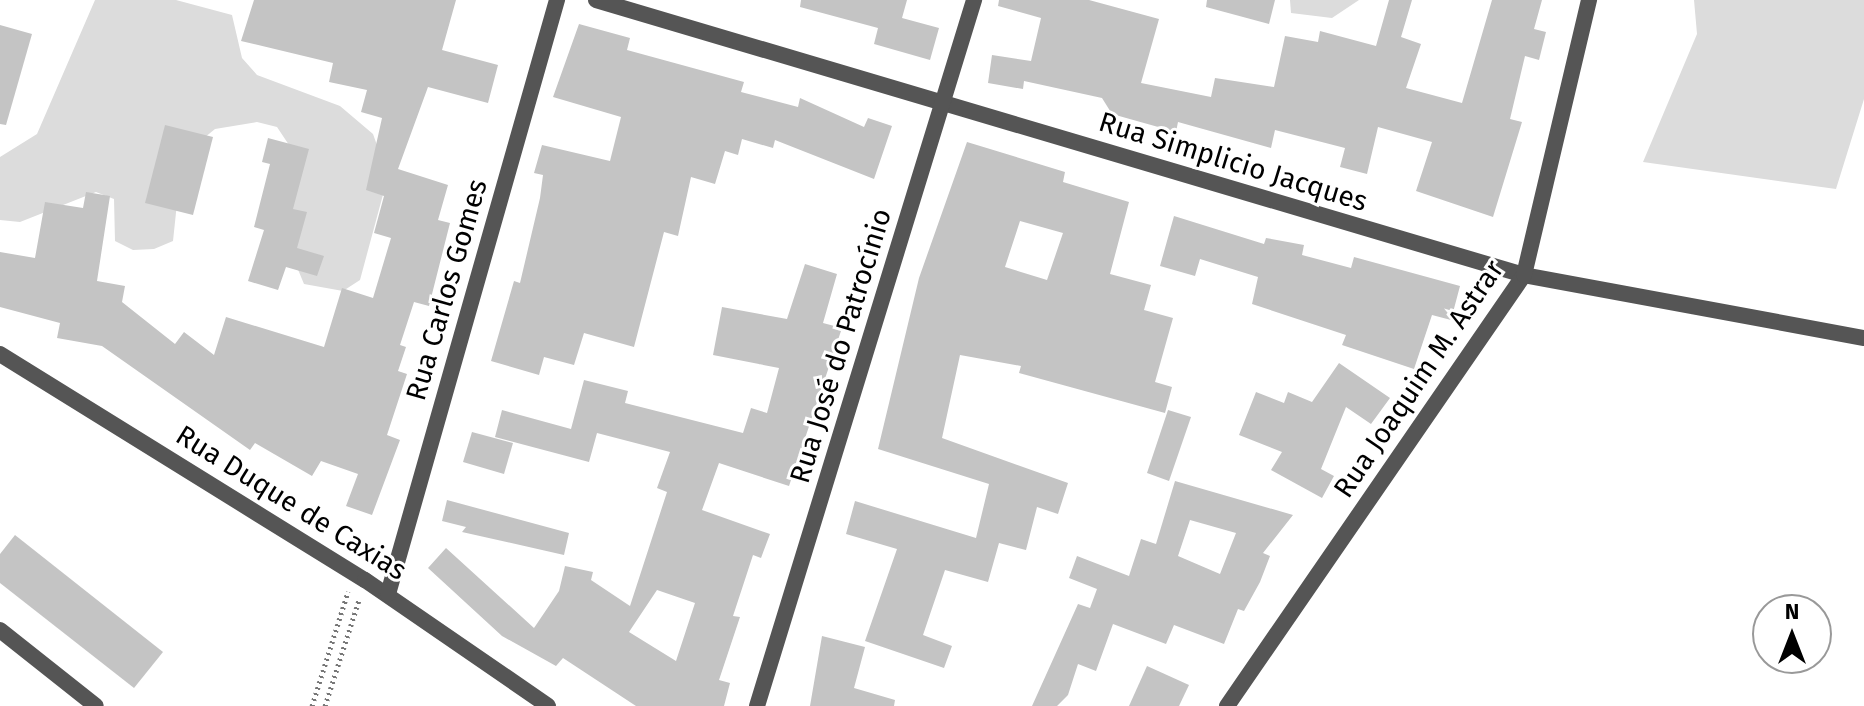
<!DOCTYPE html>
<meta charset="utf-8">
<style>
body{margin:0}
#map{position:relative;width:1864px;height:706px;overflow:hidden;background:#fff;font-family:"Fira Sans",sans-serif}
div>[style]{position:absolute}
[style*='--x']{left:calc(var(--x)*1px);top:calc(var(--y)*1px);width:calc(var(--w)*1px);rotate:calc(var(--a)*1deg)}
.green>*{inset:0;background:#dcdcdc}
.building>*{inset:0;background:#c4c4c4}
.path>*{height:5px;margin-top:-2.5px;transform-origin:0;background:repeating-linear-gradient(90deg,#777 0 2px,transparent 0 6px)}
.street>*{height:16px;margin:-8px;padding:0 8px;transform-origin:8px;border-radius:8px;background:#555}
span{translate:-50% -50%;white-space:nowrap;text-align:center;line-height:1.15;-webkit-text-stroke:6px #fff;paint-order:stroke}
.street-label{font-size:28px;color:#000}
.north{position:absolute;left:1752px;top:594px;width:80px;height:80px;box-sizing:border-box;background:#fff;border:2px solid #999;border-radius:50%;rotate:0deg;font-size:22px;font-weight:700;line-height:32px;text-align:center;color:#000}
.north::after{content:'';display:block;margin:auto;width:28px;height:36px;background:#000;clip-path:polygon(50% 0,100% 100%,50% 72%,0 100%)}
</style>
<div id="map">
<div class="green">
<div style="clip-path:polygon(95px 0,176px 0,232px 15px,242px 58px,257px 75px,340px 106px,373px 134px,388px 176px,360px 280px,343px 291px,304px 284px,280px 226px,289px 145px,277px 127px,257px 122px,215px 129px,182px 156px,173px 241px,154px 249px,133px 250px,115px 241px,114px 199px,96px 192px,20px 222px,0 220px,0 157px,37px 134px)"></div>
<div style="clip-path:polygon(1290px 0,1359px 0,1332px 18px,1291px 13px)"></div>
<div style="clip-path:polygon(1694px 0,1864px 0,1864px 99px,1836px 189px,1643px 162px,1697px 34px)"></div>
</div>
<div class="building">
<div style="clip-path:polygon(254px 0,456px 0,442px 50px,498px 65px,488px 103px,428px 87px,398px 169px,448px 185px,438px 220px,450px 223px,429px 306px,414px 302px,400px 345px,406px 347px,398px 371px,407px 374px,387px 435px,400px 440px,372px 515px,346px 506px,358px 474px,321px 461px,312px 476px,255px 443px,250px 450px,102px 346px,57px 338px,60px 323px,0 307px,0 252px,35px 258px,45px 202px,83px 208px,86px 192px,110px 196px,97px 281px,125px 286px,122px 302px,175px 344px,184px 332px,214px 355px,226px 317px,324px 347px,342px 288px,373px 298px,391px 238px,374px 233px,384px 196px,366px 190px,382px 118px,361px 112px,367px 90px,329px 82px,333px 63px,241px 41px)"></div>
<div style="clip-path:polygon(801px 0,907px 0,902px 18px,939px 28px,930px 60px,874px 44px,878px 28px,800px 7px)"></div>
<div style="clip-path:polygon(999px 0,1089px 0,1159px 19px,1141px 83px,1211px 97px,1215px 78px,1274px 87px,1285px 36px,1318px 42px,1320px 31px,1376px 46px,1389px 0,1412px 0,1401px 37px,1421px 44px,1406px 88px,1462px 103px,1492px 0,1542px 0,1534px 29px,1546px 32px,1539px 60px,1525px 56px,1510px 119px,1522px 122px,1493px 217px,1416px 191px,1432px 142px,1378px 127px,1367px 174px,1340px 167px,1345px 148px,1275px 130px,1271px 148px,1178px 122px,1176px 132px,1112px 114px,1102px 98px,1024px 81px,1023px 89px,988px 83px,992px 55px,1031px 61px,1041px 18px,998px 6px)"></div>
<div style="clip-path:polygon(1207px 0,1275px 0,1269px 24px,1206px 7px)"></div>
<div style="clip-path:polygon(579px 24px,630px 38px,627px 50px,744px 82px,741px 92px,798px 107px,800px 98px,864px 127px,868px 118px,892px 126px,874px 179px,775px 140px,773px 148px,742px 139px,738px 155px,725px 151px,715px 184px,691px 177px,678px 236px,664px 232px,634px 347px,584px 333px,574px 365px,544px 357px,539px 375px,491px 361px,514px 281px,520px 283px,540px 198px,543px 175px,534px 173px,542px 145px,610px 161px,621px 117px,553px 97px)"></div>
<div style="clip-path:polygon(0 25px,32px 34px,6px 125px,0 124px)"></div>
<div style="clip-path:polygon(165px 125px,213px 137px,193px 215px,145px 203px)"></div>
<div style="clip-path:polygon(268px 138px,309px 149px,293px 209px,307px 212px,297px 248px,324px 256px,317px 276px,286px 267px,278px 290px,248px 281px,264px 230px,254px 227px,270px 164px,262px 162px)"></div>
<div style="clip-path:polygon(evenodd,967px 142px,1065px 172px,1063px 182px,1129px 202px,1110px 274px,1151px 285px,1144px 310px,1173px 318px,1155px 382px,1172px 387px,1165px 413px,1019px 373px,1021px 366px,960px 355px,942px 438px,1068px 483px,1058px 514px,1037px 507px,1026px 550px,999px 543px,988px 582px,945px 570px,923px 635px,952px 646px,944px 668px,865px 641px,897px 549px,846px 534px,855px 501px,976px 538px,989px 484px,878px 449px,919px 278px,967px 142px,1020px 221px,1063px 233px,1047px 280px,1005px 267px,1020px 221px)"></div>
<div style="clip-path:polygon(1174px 216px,1264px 244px,1266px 238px,1304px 245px,1302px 255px,1351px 268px,1354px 257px,1460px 286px,1451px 320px,1432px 315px,1414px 369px,1342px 345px,1346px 335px,1252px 304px,1258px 277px,1200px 259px,1195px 276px,1160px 266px)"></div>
<div style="clip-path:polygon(evenodd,805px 264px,837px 274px,823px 323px,842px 328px,789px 486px,719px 463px,702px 510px,770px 534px,761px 558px,753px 555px,733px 616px,740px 617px,719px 680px,730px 683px,724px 706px,636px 706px,563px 658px,556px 666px,502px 636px,428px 568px,446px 548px,534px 628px,559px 591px,565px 566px,593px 572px,591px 580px,630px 606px,667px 492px,657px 488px,670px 452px,597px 433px,589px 462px,495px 437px,502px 410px,571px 429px,584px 380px,628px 391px,625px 403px,743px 433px,751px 408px,767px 413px,779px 368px,713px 355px,722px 307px,787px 319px,805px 264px,657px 590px,695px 603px,676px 661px,629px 632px,657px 590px)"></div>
<div style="clip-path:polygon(1339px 363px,1390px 398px,1371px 424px,1346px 407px,1321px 469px,1334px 476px,1322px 498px,1271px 470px,1282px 452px,1239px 435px,1256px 392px,1284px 403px,1288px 392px,1312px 402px)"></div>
<div style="clip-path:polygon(1168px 410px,1191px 417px,1169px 481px,1147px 473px)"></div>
<div style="clip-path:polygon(472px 432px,513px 443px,504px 474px,463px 462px)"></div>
<div style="clip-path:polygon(evenodd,1175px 481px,1293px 515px,1263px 553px,1270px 556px,1260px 582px,1244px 611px,1238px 609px,1224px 644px,1174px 625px,1166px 644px,1113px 624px,1096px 671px,1078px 664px,1068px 695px,1057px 706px,1032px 706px,1078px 604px,1090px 608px,1097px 589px,1069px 578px,1077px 556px,1129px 576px,1141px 539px,1156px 544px,1175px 481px,1190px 520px,1236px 533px,1220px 574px,1178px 556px,1190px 520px)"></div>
<div style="clip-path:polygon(447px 500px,569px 533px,564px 555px,462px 532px,466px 527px,442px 521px)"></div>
<div style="clip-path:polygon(15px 535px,163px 652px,134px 688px,0 583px,0 554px)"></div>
<div style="clip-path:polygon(822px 636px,865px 647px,854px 688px,895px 700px,894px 706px,810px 706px)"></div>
<div style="clip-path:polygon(1147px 666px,1189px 685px,1179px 706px,1129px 706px)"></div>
</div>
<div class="path">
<div style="--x:312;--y:706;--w:120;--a:-72.5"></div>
<div style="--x:325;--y:706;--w:111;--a:-72.2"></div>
</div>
<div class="street">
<div style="--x:596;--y:0;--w:968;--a:16.51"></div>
<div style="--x:1524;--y:275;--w:346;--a:10.5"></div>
<div style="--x:0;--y:354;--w:429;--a:31.8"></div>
<div style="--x:365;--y:580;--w:222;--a:34.5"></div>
<div style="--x:388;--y:594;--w:618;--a:-74.12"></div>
<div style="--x:0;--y:630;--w:122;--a:38.4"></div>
<div style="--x:757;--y:706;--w:739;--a:-72.91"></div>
<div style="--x:1227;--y:706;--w:523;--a:-55.43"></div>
<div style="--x:1524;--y:275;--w:283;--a:-76.7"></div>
</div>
<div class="street-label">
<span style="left:1233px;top:162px;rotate:17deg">Rua Simplicio Jacques</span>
<span style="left:447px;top:290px;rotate:-74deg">Rua Carlos Gomes</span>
<span style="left:841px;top:346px;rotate:-73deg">Rua José do Patrocínio</span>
<span style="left:1419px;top:379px;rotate:-56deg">Rua Joaquim M. Astrar</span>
<span style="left:291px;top:503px;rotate:32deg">Rua Duque de Caxias</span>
</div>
<div class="north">N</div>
</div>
